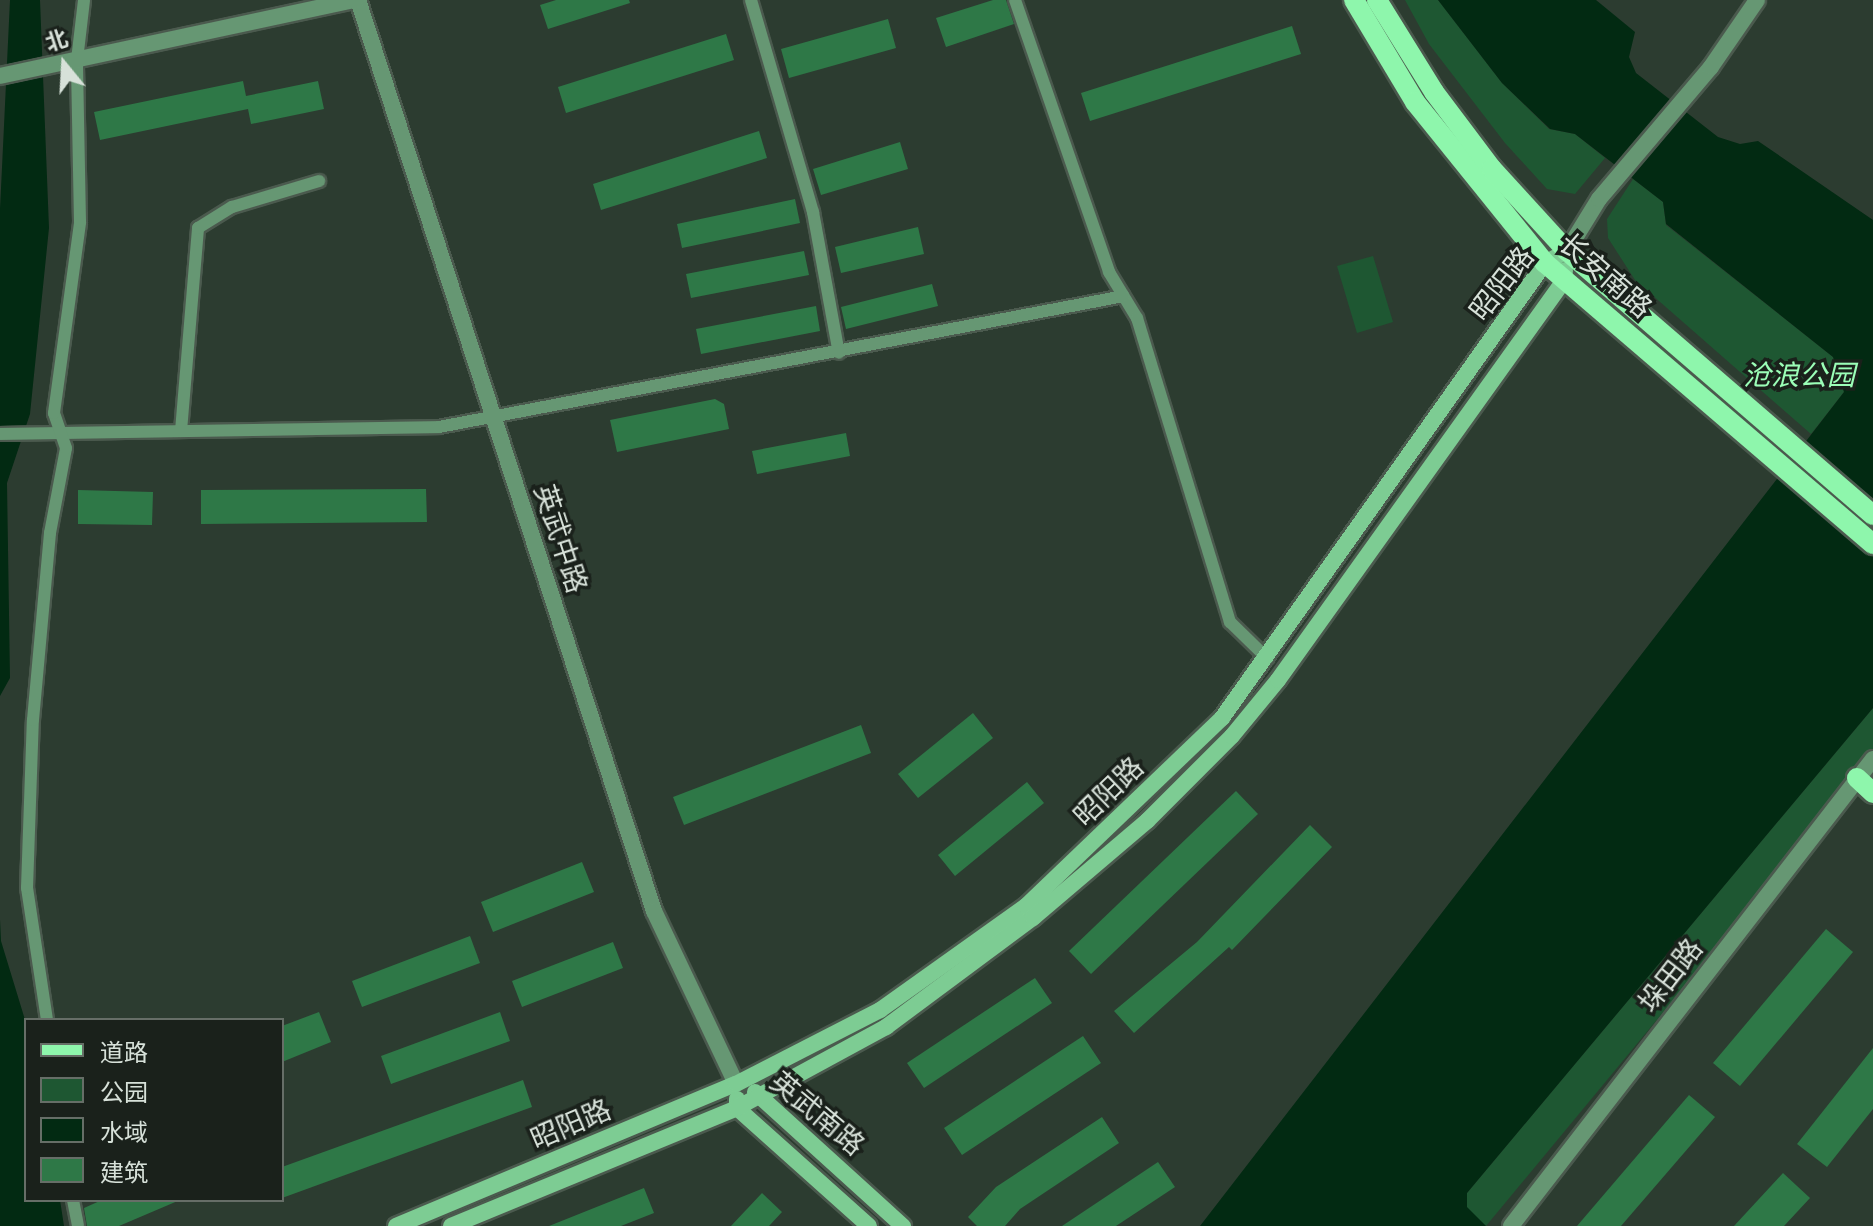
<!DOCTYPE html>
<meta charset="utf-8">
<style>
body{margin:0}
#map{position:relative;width:1873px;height:1226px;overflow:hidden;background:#2c3c30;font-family:Bitter,"Noto Sans SC",serif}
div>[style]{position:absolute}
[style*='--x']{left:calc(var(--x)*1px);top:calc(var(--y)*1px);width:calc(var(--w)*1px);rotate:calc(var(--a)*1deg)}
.green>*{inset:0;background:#1e5732}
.water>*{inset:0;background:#022a12}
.building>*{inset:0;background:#2e7847}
.roads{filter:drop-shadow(2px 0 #4b5a4e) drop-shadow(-2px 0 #4b5a4e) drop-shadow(0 2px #4b5a4e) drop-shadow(0 -2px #4b5a4e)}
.minor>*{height:12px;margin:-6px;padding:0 6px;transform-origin:6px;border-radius:6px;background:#669773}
.tertiary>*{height:16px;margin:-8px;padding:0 8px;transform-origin:8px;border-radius:8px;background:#669773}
.secondary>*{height:16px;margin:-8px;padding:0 8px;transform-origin:8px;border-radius:8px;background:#7dcc93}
.primary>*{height:20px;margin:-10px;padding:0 10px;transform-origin:10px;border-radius:10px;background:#8ef6ac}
span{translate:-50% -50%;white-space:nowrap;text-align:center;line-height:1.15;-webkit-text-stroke:7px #1a211b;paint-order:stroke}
.street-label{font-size:28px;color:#d7e1d9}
.park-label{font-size:28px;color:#9bfeb7;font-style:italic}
.legend{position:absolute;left:24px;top:1018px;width:260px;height:184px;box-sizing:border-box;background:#1a211b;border:2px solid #666e67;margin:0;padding:10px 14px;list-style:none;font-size:24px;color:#d7e1d9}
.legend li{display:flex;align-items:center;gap:16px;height:40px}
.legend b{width:40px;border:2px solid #666e67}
.north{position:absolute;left:24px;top:24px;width:80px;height:80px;-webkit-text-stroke:6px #1a211b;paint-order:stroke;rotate:342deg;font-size:22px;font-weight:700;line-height:32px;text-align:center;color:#d7e1d9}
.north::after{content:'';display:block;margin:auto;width:28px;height:36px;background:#d7e1d9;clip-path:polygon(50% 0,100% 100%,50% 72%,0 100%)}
</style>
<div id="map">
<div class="green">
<div style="clip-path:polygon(1405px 0,1438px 0,1502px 83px,1549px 129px,1575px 134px,1605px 158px,1575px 194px,1547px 189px,1505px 143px,1429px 44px)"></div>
<div style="clip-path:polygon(1633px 179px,1663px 202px,1666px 225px,1833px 357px,1844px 392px,1811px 434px,1635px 280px,1608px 238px,1607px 219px)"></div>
<div style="clip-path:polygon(1373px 256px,1393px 322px,1357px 333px,1337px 266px)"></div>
<div style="clip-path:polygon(1873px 708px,1873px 759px,1486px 1226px,1466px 1208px,1467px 1193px)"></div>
</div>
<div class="water">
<div style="clip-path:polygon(10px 0,40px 0,49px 228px,30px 414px,7px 483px,10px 678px,0 696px,0 209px)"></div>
<div style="clip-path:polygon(1438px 0,1596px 0,1635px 32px,1629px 57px,1636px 73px,1718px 137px,1740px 144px,1758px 141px,1873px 220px,1873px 708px,1467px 1193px,1467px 1207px,1486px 1226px,1200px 1226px,1844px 392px,1833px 357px,1666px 224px,1663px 202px,1575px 134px,1550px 129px,1502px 83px)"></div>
<div style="clip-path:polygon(0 919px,1px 941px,26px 1023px,26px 1200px,60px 1200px,64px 1226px,0 1226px)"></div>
</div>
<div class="building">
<div style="clip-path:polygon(556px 0,629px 0,630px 3px,548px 29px,540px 5px)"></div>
<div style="clip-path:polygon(993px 0,1006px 0,1014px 24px,946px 47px,936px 18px)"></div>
<div style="clip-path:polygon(888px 19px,896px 48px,789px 78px,781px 49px)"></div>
<div style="clip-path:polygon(1292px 26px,1301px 54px,1090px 121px,1081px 93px)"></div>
<div style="clip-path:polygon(726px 34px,734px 60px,566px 113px,558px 87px)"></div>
<div style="clip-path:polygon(243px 81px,246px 96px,318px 81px,324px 109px,251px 124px,248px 109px,100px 140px,94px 112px)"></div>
<div style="clip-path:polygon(759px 131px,767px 158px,601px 210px,593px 184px)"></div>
<div style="clip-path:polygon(900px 142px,908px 169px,821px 195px,813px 169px)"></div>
<div style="clip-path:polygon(795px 199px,800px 223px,682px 248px,677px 224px)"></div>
<div style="clip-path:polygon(918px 227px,924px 254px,841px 273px,835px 247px)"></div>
<div style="clip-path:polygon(804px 251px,809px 275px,691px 298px,686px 274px)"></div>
<div style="clip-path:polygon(932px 284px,938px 306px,846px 329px,841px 307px)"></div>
<div style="clip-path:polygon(816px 306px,820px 331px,701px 354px,696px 329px)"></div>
<div style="clip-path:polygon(715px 399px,724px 404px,729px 429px,617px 452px,610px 420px)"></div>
<div style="clip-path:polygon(846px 433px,850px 456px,757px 474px,752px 451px)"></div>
<div style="clip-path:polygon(426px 489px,427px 522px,201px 524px,201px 490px)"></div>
<div style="clip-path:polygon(78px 490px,153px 492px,152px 525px,78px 524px)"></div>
<div style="clip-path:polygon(973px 713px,993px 738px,918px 798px,898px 774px)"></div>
<div style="clip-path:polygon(861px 725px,871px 753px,684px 825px,673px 797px)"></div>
<div style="clip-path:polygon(1027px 782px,1044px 803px,955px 876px,938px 855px)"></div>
<div style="clip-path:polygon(1236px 791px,1258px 814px,1091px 974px,1069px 951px)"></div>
<div style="clip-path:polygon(1310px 825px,1332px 847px,1232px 950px,1229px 947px,1134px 1033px,1114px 1011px,1197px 942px)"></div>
<div style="clip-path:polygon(582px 862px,594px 892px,493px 932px,481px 902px)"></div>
<div style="clip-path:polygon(1826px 929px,1853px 952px,1740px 1086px,1713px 1063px)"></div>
<div style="clip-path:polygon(470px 936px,480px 963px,362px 1007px,352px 981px)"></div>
<div style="clip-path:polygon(613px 942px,623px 968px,522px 1007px,512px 981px)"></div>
<div style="clip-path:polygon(1035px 978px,1052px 1003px,924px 1088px,907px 1063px)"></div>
<div style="clip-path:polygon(319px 1012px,331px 1042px,282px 1062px,282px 1026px)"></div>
<div style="clip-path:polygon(500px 1012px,510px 1041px,391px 1084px,381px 1056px)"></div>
<div style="clip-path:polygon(1083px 1036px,1101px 1063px,962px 1155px,944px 1128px)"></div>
<div style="clip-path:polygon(1873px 1048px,1873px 1109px,1827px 1167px,1797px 1144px)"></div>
<div style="clip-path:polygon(523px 1080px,532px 1107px,282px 1198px,282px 1167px)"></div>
<div style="clip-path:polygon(1689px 1095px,1715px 1117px,1621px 1226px,1577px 1226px)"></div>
<div style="clip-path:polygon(1102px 1117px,1119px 1143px,1020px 1209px,1005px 1226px,977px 1226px,968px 1217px,996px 1187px)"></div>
<div style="clip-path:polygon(1158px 1162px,1175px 1187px,1116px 1226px,1062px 1226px)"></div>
<div style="clip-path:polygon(1783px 1173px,1810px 1198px,1784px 1226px,1734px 1226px)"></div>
<div style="clip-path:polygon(644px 1188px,654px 1213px,621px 1226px,549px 1226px)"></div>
<div style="clip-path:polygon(762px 1193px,782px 1212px,769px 1226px,731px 1226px)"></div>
<div style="clip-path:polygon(102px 1200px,180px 1200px,119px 1226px,87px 1226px,84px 1208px)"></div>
</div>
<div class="roads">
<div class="minor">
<div style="--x:751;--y:0;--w:221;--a:73.7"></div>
<div style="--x:813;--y:212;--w:143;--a:79.6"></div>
<div style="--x:1015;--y:0;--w:288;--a:70.9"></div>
<div style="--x:1109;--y:272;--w:54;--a:58.7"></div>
<div style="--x:1137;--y:318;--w:318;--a:73"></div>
<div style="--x:1230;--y:622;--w:52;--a:44.2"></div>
<div style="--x:181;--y:431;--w:204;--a:-85.2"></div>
<div style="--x:198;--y:228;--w:40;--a:-32"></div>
<div style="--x:232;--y:207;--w:91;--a:-16.6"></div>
<div style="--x:0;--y:434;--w:439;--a:-0.9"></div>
<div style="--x:439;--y:427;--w:697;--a:-10.83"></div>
<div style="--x:47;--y:1020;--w:134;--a:-98.6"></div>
<div style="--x:27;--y:888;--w:168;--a:-88"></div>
<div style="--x:33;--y:720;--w:188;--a:-84.8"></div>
<div style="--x:50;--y:533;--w:86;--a:-79.3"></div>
<div style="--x:66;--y:448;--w:37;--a:-109"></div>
<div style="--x:54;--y:413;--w:193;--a:-82.2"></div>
<div style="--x:80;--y:222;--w:162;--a:-91.1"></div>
<div style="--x:77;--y:60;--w:60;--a:-83.3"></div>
<div style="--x:73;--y:1200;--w:26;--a:79"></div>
</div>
<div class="tertiary">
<div style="--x:358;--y:0;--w:958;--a:72"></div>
<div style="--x:654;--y:911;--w:191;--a:64.6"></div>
<div style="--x:0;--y:76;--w:364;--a:-12.1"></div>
<div style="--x:1567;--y:251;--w:61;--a:-58.4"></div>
<div style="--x:1599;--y:199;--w:173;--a:-49.7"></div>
<div style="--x:1711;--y:67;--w:81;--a:-55.5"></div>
<div style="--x:1511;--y:1226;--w:591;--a:-52.22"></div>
</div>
<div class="secondary">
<div style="--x:755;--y:1092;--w:200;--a:42.2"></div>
<div style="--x:737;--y:1099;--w:9;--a:90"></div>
<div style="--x:737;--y:1108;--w:177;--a:41.8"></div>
<div style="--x:396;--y:1226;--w:368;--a:-22.7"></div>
<div style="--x:736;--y:1084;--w:162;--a:-27.2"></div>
<div style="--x:880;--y:1010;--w:179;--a:-35.5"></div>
<div style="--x:1026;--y:906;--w:272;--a:-43.8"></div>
<div style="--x:1222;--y:718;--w:558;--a:-54.63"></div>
<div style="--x:1545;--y:263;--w:25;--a:-29"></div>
<div style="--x:451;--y:1226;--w:309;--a:-22.4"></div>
<div style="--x:737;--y:1108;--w:170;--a:-28.5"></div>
<div style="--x:886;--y:1027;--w:183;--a:-36.6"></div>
<div style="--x:1033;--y:918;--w:150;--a:-40.4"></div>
<div style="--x:1147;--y:821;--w:120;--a:-45"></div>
<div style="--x:1232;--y:736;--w:72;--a:-50.6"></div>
<div style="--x:1278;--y:680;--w:491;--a:-54.4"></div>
<div style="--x:1564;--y:281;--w:11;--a:-85"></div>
</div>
<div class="primary">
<div style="--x:1354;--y:0;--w:119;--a:59.1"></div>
<div style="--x:1415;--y:102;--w:207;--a:51.1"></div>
<div style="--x:1545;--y:263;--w:432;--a:40.6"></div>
<div style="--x:1377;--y:0;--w:108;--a:58.2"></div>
<div style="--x:1434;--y:92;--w:96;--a:53"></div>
<div style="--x:1492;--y:169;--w:111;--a:47.6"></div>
<div style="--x:1567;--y:251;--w:404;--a:40.8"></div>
<div style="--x:1857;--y:778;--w:22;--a:43"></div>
</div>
</div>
<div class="street-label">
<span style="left:1605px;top:276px;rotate:41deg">长安南路</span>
<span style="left:1502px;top:284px;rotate:-52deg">昭阳路</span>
<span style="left:560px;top:539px;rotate:72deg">英武中路</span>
<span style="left:1109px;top:792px;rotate:-44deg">昭阳路</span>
<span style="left:1671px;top:976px;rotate:-52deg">垛田路</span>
<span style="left:817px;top:1114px;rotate:40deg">英武南路</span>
<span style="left:571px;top:1125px;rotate:-23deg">昭阳路</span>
</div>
<div class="park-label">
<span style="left:1799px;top:376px">沧浪公园</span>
</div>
<ul class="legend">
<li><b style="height:10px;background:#8ef6ac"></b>道路</li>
<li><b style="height:22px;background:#1e5732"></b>公园</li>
<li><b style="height:22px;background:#022a12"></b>水域</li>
<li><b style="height:22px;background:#2e7847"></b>建筑</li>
</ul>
<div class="north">北</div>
</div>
